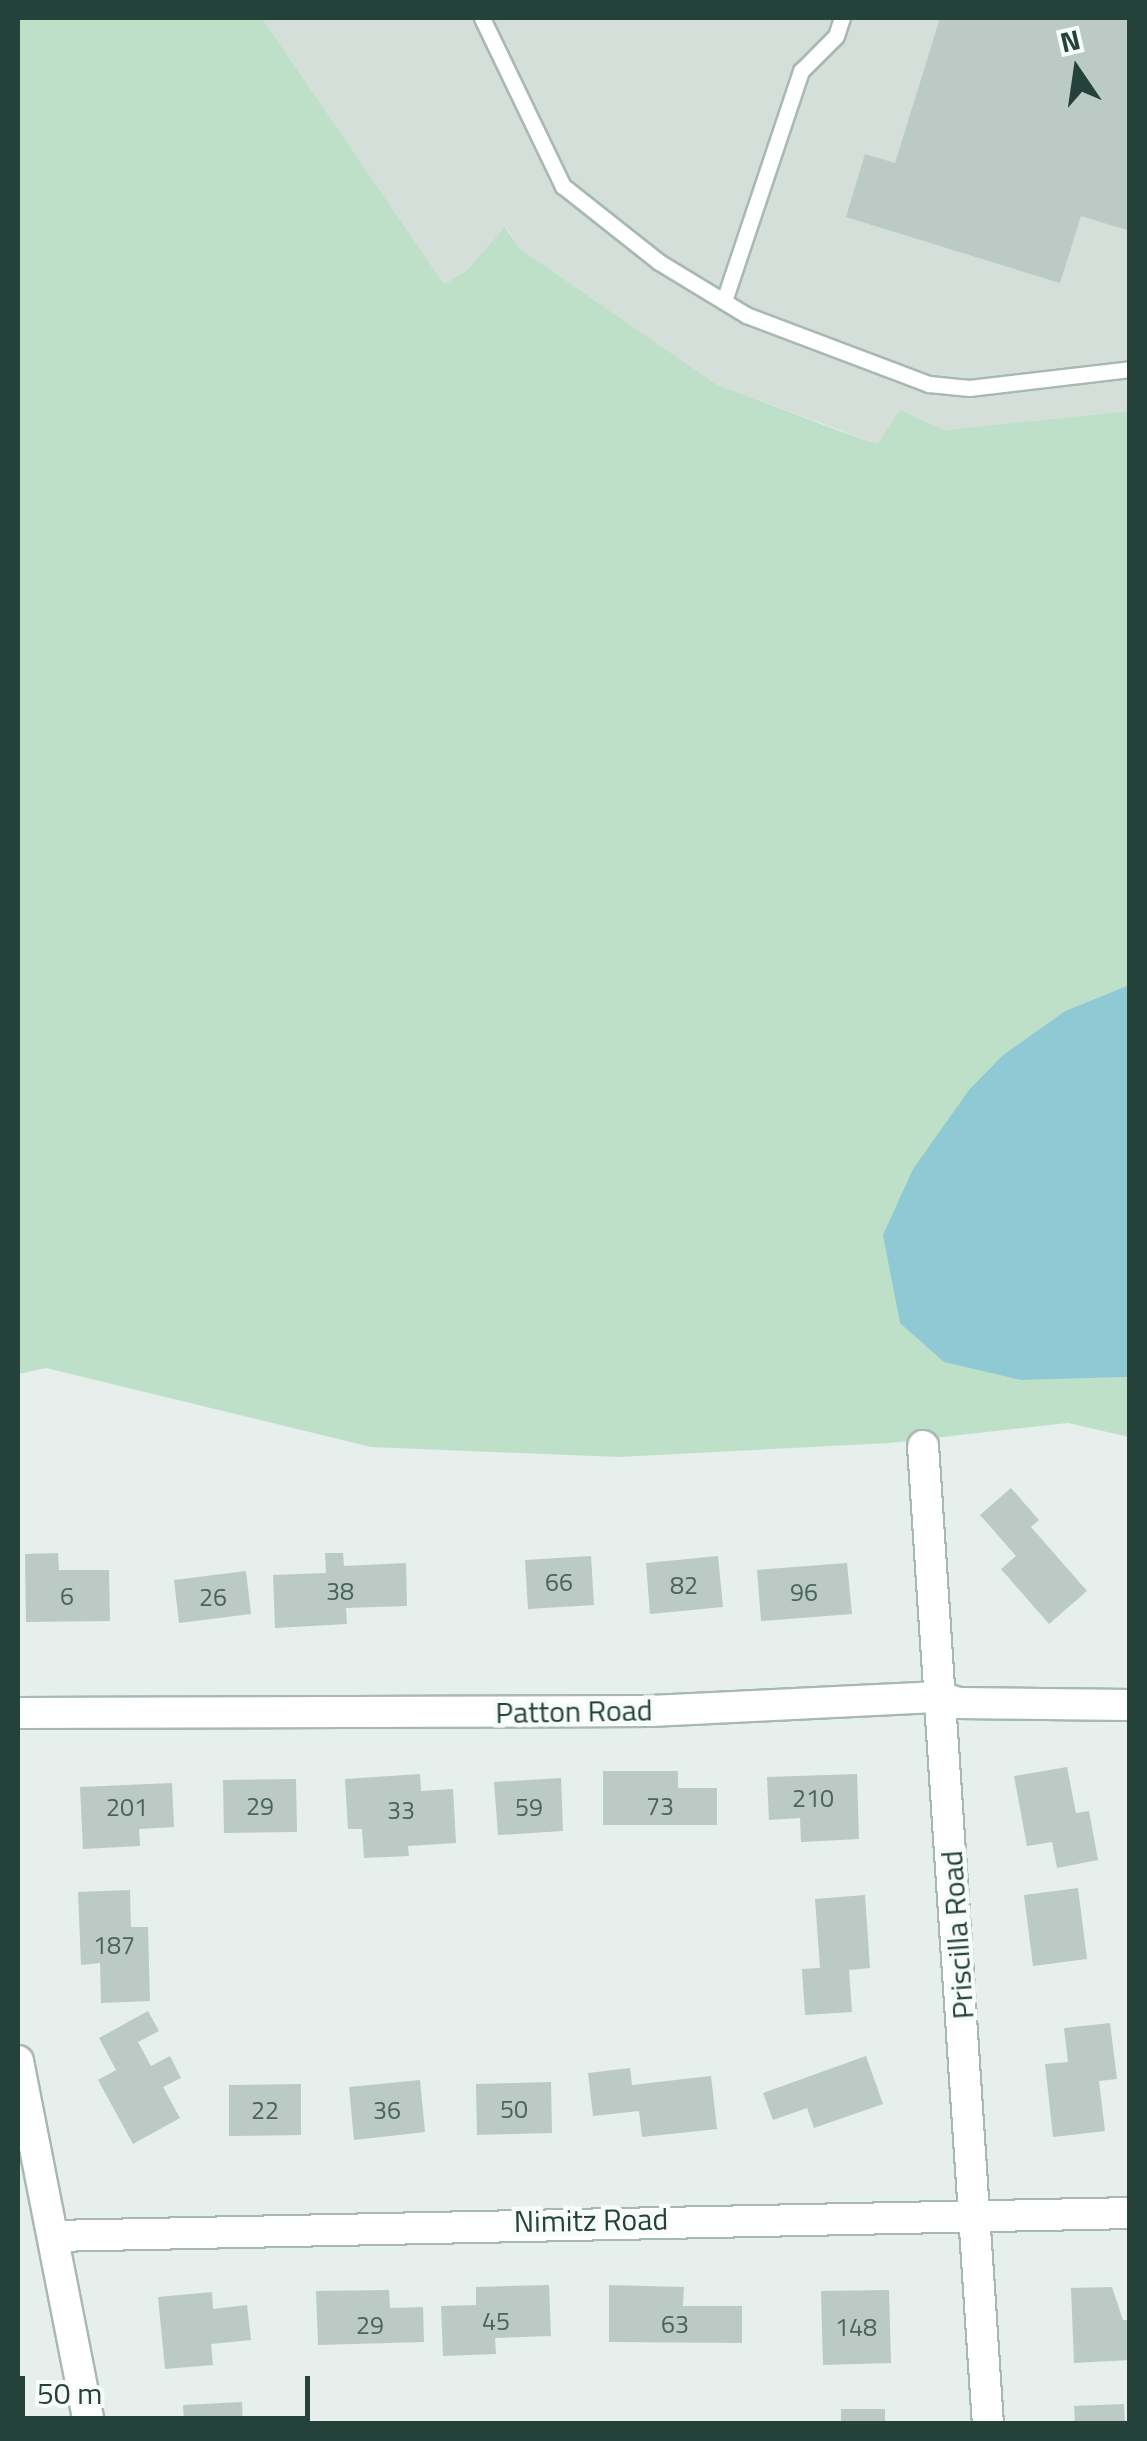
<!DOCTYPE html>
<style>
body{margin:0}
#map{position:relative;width:1147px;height:2441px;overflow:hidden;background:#e6efeb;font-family:"Titillium Web",sans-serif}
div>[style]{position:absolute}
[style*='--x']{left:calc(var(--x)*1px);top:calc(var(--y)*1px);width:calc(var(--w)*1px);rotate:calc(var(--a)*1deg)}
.built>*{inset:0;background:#d4dfda}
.green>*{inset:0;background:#bfe0c8}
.water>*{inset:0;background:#8ec9d4}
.building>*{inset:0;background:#bbcac4}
.roads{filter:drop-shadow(2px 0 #a8b8b2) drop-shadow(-2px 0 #a8b8b2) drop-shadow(0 2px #a8b8b2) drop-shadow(0 -2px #a8b8b2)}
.service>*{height:15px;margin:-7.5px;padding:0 7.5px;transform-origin:7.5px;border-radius:7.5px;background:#fff}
.minor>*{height:30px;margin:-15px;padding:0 15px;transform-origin:15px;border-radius:15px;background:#fff}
span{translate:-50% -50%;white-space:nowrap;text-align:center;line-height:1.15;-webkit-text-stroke:9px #f7fbf9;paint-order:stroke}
.number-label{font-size:25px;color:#4a645c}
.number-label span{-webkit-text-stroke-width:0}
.street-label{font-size:30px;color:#24423a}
.frame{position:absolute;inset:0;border:20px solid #24423a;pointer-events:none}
.north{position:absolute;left:1027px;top:20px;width:100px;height:100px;-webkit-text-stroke:8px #f7fbf9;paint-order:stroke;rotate:347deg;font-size:28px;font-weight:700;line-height:40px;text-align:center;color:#24423a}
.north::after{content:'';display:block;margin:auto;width:35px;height:45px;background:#24423a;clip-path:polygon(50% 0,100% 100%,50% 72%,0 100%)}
.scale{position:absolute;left:20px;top:2376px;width:290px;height:45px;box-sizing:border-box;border:5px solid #24423a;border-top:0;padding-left:12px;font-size:30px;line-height:35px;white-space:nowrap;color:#24423a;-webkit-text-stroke:8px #f7fbf9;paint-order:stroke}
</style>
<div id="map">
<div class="built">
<div style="clip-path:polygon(262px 18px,1129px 18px,1129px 411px,944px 430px,900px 411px,877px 444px,716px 384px,519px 248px,506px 227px,466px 271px,444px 284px)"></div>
</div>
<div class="green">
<div style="clip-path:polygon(18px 18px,262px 18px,444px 284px,466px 271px,505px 227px,519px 248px,716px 384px,834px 429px,877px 444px,900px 410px,944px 430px,1129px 411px,1129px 985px,1065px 1011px,1003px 1055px,1021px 1380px,1129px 1377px,1129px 1437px,1068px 1423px,890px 1443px,618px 1457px,371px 1447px,46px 1368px,18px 1374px)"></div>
</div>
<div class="water">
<div style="clip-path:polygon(1129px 985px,1129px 1377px,1021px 1380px,944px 1362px,900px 1323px,883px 1235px,913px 1169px,969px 1090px,1003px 1055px,1065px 1011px)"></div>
</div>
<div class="building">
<div style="clip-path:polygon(940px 18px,1130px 18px,1130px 231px,1081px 216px,1060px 283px,846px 217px,865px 154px,895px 163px)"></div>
<div style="clip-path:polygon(1011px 1488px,1039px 1520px,1031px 1527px,1087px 1591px,1049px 1624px,1001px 1569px,1016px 1556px,980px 1515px)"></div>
<div style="clip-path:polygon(58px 1553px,59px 1570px,109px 1570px,110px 1621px,26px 1622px,25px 1554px)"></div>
<div style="clip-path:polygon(325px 1553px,343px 1553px,344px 1566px,406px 1563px,407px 1606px,346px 1608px,347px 1624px,275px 1628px,273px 1575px,326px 1573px)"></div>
<div style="clip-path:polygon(591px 1556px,594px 1605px,528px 1609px,525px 1560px)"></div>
<div style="clip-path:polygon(718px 1556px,723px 1607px,650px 1614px,646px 1563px)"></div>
<div style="clip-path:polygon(847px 1563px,852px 1614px,761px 1621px,757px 1570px)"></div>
<div style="clip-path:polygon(246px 1571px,251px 1614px,179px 1623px,174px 1580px)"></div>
<div style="clip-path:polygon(1067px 1767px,1076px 1813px,1089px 1811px,1098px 1860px,1057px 1868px,1052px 1842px,1027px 1846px,1014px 1776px)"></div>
<div style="clip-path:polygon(603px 1771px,678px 1771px,678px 1788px,717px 1788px,717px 1825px,603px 1825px)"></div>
<div style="clip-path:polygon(420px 1774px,421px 1791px,453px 1789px,456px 1843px,408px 1846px,409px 1856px,364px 1858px,362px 1829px,348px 1829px,345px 1779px)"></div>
<div style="clip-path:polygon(857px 1774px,859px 1839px,801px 1842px,800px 1818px,769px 1820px,767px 1777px)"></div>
<div style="clip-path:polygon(561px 1778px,563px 1831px,498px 1835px,494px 1782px)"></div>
<div style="clip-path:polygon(296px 1779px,297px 1832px,224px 1833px,223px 1780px)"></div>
<div style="clip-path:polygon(172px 1783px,174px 1827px,139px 1829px,140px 1846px,83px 1849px,80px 1787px)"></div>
<div style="clip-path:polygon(1078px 1888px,1087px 1959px,1033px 1966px,1024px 1895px)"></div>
<div style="clip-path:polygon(130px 1890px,131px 1927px,148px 1927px,150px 2001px,101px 2003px,100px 1963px,81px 1965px,78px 1892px)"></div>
<div style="clip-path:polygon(865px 1895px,870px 1968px,849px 1970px,852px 2012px,805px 2015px,802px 1969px,820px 1968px,815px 1899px)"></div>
<div style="clip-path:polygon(148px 2011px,159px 2031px,138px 2042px,151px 2066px,170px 2056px,181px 2078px,163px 2087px,180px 2118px,133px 2144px,98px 2080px,116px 2070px,99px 2038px)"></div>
<div style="clip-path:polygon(1110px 2023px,1117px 2079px,1099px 2081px,1105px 2131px,1053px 2137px,1045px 2064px,1068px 2062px,1064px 2028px)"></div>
<div style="clip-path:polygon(866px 2056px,883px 2104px,814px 2128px,807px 2108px,773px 2120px,763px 2093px)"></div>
<div style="clip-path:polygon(630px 2068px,632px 2085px,711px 2076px,717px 2129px,642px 2137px,639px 2111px,593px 2116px,588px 2073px)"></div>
<div style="clip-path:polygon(420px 2080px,425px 2132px,354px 2140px,349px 2087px)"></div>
<div style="clip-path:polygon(551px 2082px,552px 2133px,477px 2135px,476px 2084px)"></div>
<div style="clip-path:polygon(301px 2084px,301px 2135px,229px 2136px,229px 2085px)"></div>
<div style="clip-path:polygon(549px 2285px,551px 2336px,495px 2338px,496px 2354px,443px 2356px,441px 2306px,476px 2305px,476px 2287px)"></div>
<div style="clip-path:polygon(609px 2285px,684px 2287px,683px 2306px,742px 2306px,742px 2343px,609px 2342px)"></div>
<div style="clip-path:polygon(1112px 2287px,1123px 2320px,1130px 2320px,1130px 2360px,1074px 2363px,1071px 2288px)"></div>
<div style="clip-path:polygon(389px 2290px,390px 2308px,423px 2307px,424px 2342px,318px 2345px,316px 2291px)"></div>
<div style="clip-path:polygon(889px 2290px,891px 2363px,823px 2365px,821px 2291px)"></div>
<div style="clip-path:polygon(212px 2292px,213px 2309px,247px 2305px,251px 2340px,211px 2344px,213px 2365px,165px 2369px,158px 2297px)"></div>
<div style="clip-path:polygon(242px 2402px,243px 2424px,184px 2424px,183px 2405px)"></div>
<div style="clip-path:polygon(1124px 2404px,1125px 2424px,1075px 2424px,1074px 2406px)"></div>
<div style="clip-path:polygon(841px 2409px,885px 2409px,885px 2424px,841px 2424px)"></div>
</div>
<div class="roads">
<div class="service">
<div style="--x:482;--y:18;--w:187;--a:64.3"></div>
<div style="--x:563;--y:186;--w:122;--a:38.4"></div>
<div style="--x:659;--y:262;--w:102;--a:31.3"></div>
<div style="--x:746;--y:315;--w:196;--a:20.7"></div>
<div style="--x:929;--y:384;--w:40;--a:5.7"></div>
<div style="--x:969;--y:388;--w:162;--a:-6.7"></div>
<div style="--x:724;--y:301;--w:243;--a:-71.5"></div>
<div style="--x:801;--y:71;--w:49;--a:-45"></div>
<div style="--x:836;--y:36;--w:19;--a:-72"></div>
</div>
<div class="minor">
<div style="--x:923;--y:1446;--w:980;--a:86.2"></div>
<div style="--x:18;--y:1713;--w:633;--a:-0.18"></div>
<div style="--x:651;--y:1711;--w:289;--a:-2.8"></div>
<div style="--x:940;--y:1697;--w:19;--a:18"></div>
<div style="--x:958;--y:1703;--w:172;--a:0.7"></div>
<div style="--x:18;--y:2061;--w:370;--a:78.9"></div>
<div style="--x:53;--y:2236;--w:1077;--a:-1.22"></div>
</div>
</div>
<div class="number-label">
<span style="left:559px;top:1582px">66</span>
<span style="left:684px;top:1585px">82</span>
<span style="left:340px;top:1591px">38</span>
<span style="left:804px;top:1592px">96</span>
<span style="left:67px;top:1596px">6</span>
<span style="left:213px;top:1597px">26</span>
<span style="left:813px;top:1798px">210</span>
<span style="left:260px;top:1806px">29</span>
<span style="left:660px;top:1806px">73</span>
<span style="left:127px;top:1807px">201</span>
<span style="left:529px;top:1807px">59</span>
<span style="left:401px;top:1810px">33</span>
<span style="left:114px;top:1945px">187</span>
<span style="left:514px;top:2109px">50</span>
<span style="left:265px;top:2110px">22</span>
<span style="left:387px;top:2110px">36</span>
<span style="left:496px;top:2321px">45</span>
<span style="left:675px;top:2324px">63</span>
<span style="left:370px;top:2325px">29</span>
<span style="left:856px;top:2327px">148</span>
</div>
<div class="street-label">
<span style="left:574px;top:1711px;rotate:-1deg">Patton Road</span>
<span style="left:957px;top:1935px;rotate:-94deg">Priscilla Road</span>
<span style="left:591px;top:2220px;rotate:-1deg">Nimitz Road</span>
</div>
<div class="frame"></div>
<div class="north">N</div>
<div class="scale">50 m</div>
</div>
